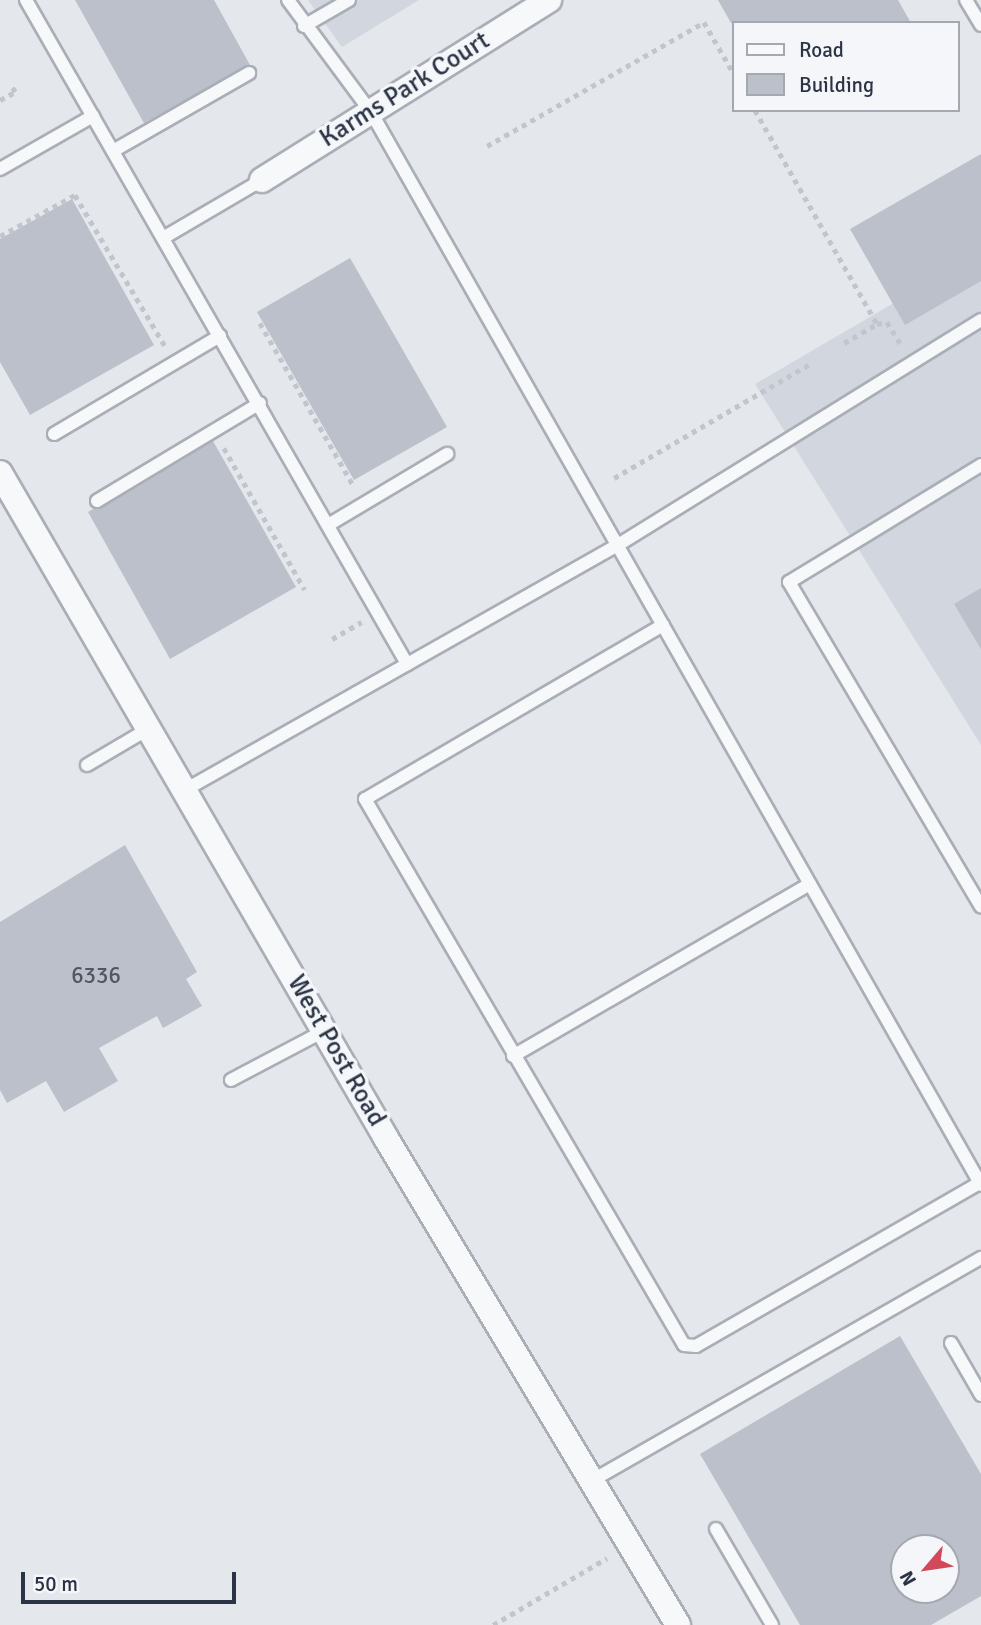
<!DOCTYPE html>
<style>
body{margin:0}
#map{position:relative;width:981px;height:1625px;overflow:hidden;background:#e4e7ec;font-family:Signika,sans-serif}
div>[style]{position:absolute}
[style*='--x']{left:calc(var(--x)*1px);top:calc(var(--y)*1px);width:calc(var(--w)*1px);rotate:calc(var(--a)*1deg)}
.built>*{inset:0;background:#d2d6de}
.building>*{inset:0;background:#bbc0ca}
.path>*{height:4.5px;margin-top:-2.25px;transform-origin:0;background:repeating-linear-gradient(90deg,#c2c5cb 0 5px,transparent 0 10px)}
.roads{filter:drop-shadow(2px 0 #a9aeb7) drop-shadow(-2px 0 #a9aeb7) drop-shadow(0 2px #a9aeb7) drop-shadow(0 -2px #a9aeb7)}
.lane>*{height:12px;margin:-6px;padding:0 6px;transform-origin:6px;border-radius:6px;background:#f7f8fa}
.street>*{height:24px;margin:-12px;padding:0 12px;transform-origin:12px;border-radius:12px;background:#f7f8fa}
span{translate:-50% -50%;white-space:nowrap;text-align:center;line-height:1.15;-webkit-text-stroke:7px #f4f6f9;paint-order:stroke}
.number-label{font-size:23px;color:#4f5766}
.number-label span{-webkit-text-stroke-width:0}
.street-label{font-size:26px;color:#2b3445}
.legend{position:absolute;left:732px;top:21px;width:228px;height:91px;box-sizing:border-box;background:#f4f6f9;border:2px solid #a4a8b1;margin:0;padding:9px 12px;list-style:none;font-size:21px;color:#2b3445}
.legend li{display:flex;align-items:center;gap:14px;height:35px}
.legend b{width:35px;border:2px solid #a4a8b1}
.north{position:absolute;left:890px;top:1534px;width:70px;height:70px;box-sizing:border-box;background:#f4f6f9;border:2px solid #a4a8b1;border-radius:50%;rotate:241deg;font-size:19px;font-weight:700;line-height:28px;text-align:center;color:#2b3445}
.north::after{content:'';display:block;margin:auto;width:24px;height:32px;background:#d1495b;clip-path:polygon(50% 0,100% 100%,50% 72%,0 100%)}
.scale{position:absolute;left:21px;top:1572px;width:215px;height:32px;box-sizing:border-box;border:4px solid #2b3445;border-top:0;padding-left:9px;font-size:21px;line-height:24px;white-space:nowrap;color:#2b3445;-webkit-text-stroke:5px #f4f6f9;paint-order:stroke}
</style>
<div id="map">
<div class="built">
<div style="clip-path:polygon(308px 0,419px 0,342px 47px)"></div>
<div style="clip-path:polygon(981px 252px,981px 745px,755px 384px)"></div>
</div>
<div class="building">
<div style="clip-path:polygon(75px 0,214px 0,250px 65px,144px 123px)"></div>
<div style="clip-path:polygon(718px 0,898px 0,911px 23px,731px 23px)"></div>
<div style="clip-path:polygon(981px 154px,981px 281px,905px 325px,850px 229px)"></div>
<div style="clip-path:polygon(72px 199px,154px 345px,30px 415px,0 362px,0 239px)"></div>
<div style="clip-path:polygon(350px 258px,447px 427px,354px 480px,257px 312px)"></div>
<div style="clip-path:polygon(213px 441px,296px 587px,170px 659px,88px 512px)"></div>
<div style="clip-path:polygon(981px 588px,981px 649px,954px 604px)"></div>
<div style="clip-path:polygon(125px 845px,197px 972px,186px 979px,202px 1006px,163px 1028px,157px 1016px,99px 1048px,118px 1081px,64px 1112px,46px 1081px,7px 1103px,0 1090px,0 922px)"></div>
<div style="clip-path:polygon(evenodd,900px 1336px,981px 1474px,981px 1596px,931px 1625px,800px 1625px,700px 1454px,900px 1336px,904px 1548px,946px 1548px,946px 1590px,904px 1590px,904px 1548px)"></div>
</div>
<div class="path">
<div style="--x:0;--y:100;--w:17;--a:-28"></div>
<div style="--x:15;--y:92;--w:6;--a:-121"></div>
<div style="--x:755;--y:110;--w:246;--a:60.3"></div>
<div style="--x:877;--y:324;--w:10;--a:-11"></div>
<div style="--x:887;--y:322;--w:28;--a:58"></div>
<div style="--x:487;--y:146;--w:250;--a:-29.7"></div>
<div style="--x:704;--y:22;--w:60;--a:60"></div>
<div style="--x:0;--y:236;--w:85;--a:-28.7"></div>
<div style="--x:75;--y:195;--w:176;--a:59.2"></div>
<div style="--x:260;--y:323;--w:187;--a:60.1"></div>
<div style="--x:844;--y:343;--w:38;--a:-30"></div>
<div style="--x:224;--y:448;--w:163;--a:60.3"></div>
<div style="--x:614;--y:478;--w:225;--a:-30.2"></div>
<div style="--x:332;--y:639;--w:34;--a:-30"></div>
<div style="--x:493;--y:1625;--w:132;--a:-30.4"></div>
</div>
<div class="roads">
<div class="lane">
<div style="--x:26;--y:0;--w:766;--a:60.15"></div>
<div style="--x:288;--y:0;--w:139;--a:53.5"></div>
<div style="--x:371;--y:112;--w:1234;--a:60.38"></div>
<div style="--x:966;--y:0;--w:29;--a:59"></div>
<div style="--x:304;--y:26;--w:52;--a:-30"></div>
<div style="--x:113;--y:151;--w:157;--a:-29.8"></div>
<div style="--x:0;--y:169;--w:107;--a:-29.7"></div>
<div style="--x:163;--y:238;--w:115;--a:-30.4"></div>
<div style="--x:54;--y:434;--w:193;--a:-30.6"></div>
<div style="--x:981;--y:465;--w:225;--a:148.6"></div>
<div style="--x:789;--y:582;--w:377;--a:59.4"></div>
<div style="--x:97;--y:501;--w:190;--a:-31"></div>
<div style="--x:328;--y:525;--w:139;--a:-30.8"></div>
<div style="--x:663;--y:625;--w:345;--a:149.7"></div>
<div style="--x:365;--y:799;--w:632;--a:59.7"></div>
<div style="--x:684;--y:1345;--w:12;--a:5"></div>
<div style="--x:696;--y:1346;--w:329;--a:-29.9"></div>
<div style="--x:87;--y:765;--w:71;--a:-30.5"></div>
<div style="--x:183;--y:791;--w:500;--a:-29.5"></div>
<div style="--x:618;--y:545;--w:427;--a:-31.8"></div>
<div style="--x:513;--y:1056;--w:343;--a:-30.1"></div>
<div style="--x:231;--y:1080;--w:105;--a:-27.8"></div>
<div style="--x:951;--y:1343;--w:60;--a:60"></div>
<div style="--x:593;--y:1480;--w:447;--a:-29.8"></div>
<div style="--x:716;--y:1529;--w:111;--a:59.7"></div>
</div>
<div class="street">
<div style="--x:262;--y:180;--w:339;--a:-32.1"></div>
<div style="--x:0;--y:473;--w:769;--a:59.87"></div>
<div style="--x:386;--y:1138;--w:568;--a:59.05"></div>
</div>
</div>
<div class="number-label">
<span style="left:96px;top:976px">6336</span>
</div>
<div class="street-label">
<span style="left:405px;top:90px;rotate:-32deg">Karms Park Court</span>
<span style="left:336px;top:1051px;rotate:60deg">West Post Road</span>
</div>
<ul class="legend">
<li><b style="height:9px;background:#f7f8fa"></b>Road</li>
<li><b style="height:19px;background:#bbc0ca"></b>Building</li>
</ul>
<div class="north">N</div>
<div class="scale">50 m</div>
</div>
